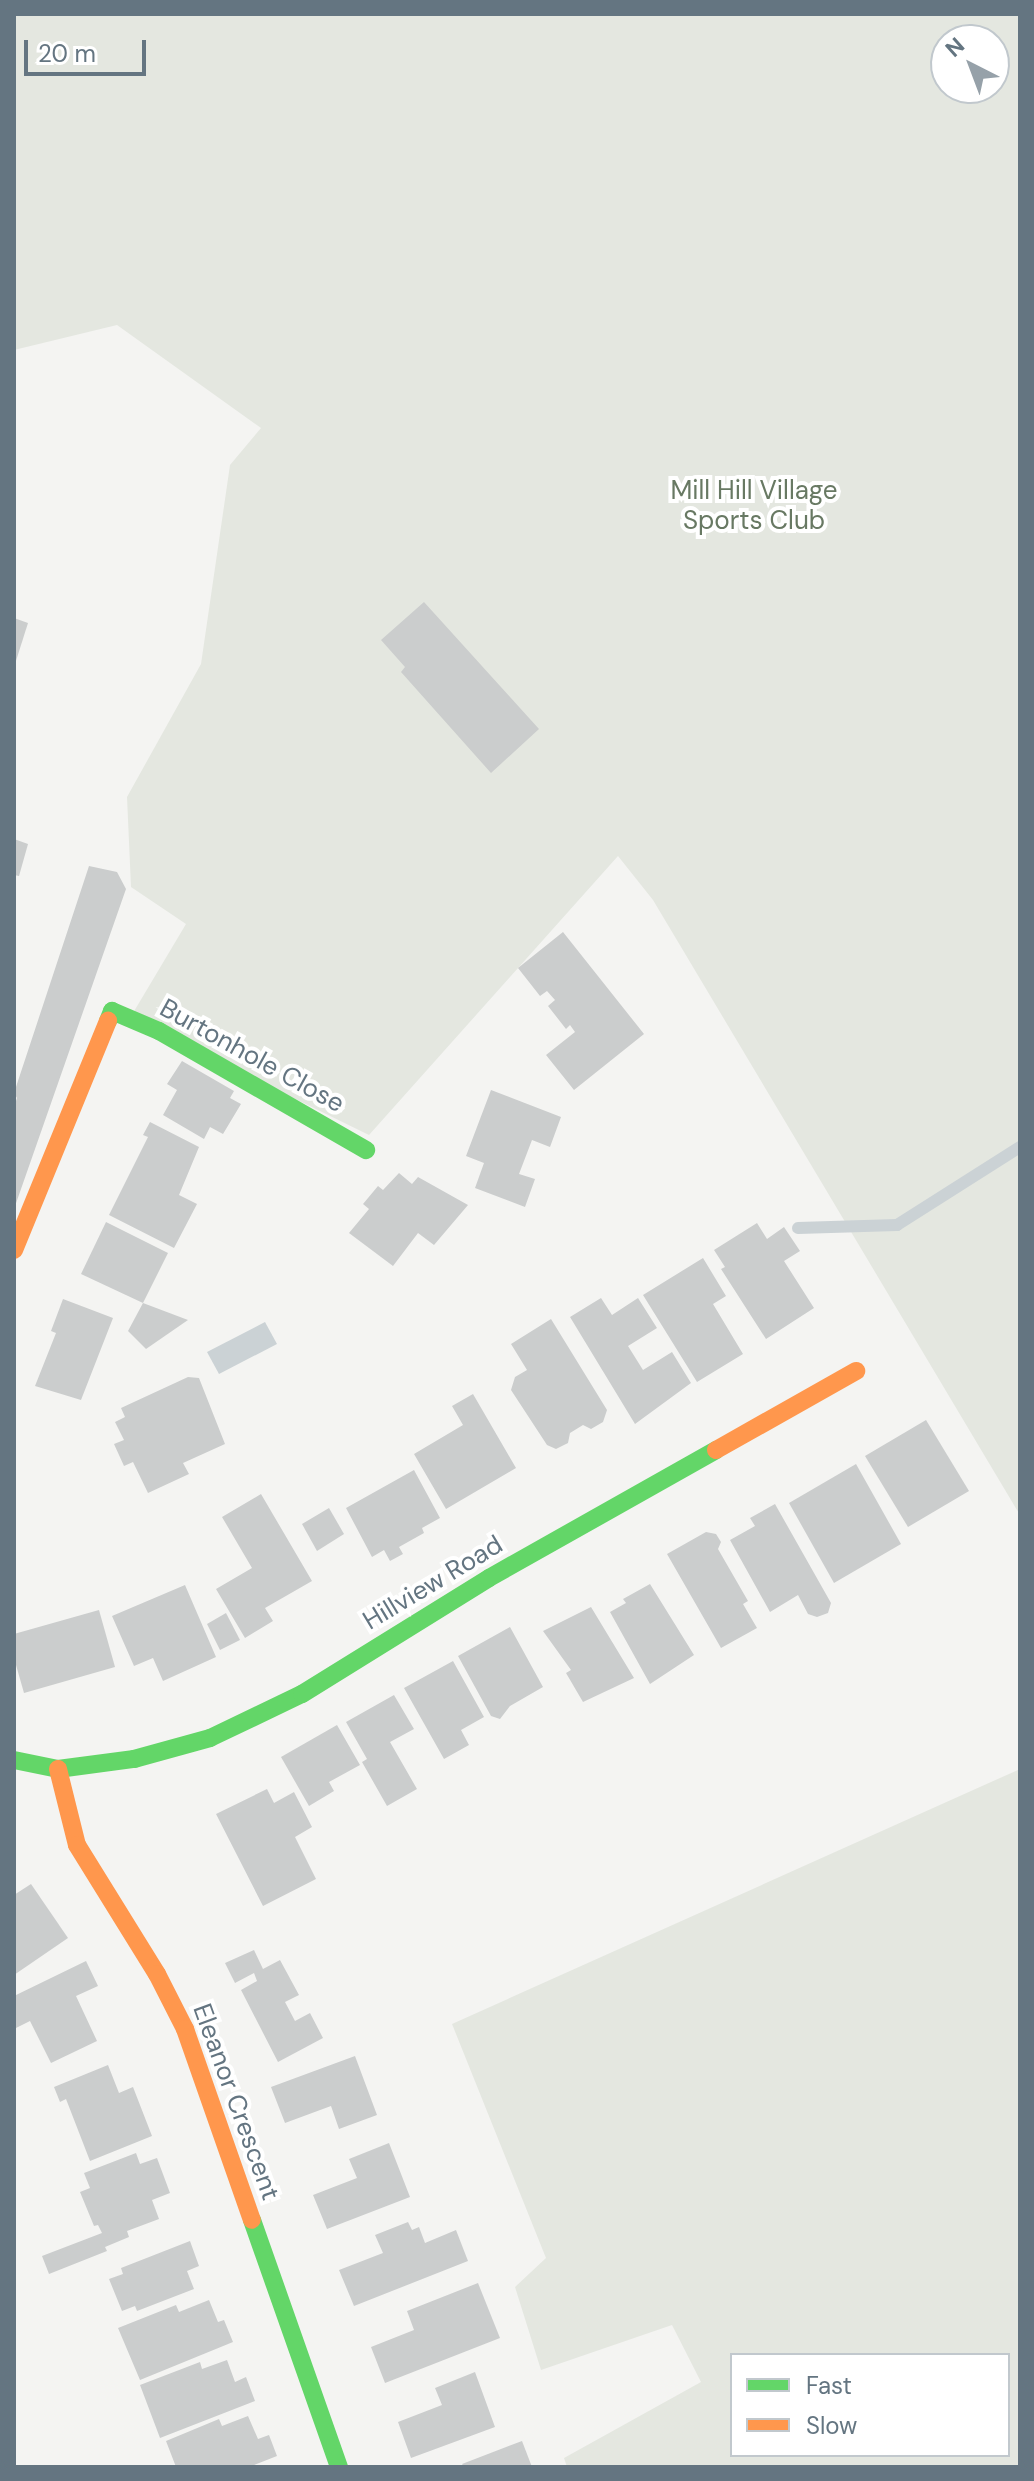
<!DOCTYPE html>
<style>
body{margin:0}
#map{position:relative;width:1034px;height:2481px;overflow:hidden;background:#f4f4f2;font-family:"DM Sans",sans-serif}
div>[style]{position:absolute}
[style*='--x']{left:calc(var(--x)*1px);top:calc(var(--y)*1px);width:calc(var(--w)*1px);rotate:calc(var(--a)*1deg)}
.green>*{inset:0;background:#e4e7e0}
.water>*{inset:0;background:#cbd2d5}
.stream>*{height:12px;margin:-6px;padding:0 6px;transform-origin:6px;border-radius:6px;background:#cbd2d5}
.building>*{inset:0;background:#cbcdcd}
.fast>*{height:18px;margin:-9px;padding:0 9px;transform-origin:9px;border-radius:9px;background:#63d668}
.slow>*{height:18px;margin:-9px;padding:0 9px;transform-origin:9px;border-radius:9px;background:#ff974d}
span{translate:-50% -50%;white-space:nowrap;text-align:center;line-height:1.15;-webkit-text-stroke:8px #fff;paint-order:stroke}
.park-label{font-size:26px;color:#687963}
.street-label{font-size:26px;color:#647581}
.frame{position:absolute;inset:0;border:16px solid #647581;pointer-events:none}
.legend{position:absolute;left:730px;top:2353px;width:280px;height:104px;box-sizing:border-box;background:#fff;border:2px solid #c1c8cd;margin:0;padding:10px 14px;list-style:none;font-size:24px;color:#647581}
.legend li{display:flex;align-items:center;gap:16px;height:40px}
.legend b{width:40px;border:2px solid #c1c8cd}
.north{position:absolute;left:930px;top:24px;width:80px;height:80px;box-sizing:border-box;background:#fff;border:2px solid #c1c8cd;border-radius:50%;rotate:318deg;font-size:22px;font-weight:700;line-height:32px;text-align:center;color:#647581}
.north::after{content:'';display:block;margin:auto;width:28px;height:36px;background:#96a1a9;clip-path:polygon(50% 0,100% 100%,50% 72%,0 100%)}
.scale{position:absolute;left:24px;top:40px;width:122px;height:36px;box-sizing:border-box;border:4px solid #647581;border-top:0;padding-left:10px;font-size:24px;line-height:28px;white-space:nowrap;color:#647581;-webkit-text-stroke:6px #fff;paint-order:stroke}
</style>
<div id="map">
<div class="green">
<div style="clip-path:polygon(evenodd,14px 14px,1020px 14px,1020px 1515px,653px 900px,618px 856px,369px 1135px,130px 1018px,186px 924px,131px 887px,127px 797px,201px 664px,230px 465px,261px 428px,117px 325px,14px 350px,14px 14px,946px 40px,994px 40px,994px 88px,946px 88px,946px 40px)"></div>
<div style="clip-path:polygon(evenodd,1020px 1769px,1020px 2467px,567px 2467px,564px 2458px,701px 2382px,672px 2325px,541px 2370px,515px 2287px,546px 2258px,452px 2024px,1020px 1769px,1008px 2355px,1008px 2455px,732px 2455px,732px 2355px,1008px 2355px)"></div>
</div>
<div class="water">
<div style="clip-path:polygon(265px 1322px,277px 1344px,219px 1374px,207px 1352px)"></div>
</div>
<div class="stream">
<div style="--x:798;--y:1228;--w:99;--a:-1.7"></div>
<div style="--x:897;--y:1225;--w:146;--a:-32.4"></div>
</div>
<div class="building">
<div style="clip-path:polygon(424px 602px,539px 729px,491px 773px,401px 672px,405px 667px,381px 640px)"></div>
<div style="clip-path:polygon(14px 618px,28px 623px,15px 664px,14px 663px)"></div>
<div style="clip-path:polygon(14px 839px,28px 844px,19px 876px,14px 875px)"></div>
<div style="clip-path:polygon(89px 866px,117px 872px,126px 889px,14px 1209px,14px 1107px,17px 1098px,14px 1093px)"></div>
<div style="clip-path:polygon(563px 932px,644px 1034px,574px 1090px,546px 1055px,575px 1032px,570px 1025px,566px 1029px,548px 1006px,555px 1000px,547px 991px,540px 996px,518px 968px)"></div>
<div style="clip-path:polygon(182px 1061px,234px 1091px,230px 1098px,241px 1104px,223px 1134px,210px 1127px,204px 1139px,163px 1115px,177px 1090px,167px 1084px)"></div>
<div style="clip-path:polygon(491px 1090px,561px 1117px,550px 1147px,532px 1140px,519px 1174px,535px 1179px,525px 1207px,475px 1188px,484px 1163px,466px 1156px)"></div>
<div style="clip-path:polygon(150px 1122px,199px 1147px,179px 1195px,197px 1204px,174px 1248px,109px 1215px,148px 1137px,143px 1135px)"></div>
<div style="clip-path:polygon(399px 1173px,412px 1184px,418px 1177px,468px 1205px,434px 1245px,418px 1233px,393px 1266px,349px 1233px,369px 1209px,363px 1204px,378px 1186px,383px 1190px)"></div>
<div style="clip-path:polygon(106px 1222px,168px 1253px,143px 1303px,81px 1274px)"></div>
<div style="clip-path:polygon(757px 1223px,767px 1239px,784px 1227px,800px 1251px,784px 1261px,814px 1308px,766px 1339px,721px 1269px,725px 1267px,714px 1250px)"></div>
<div style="clip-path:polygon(703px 1258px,726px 1296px,713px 1304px,743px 1354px,697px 1382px,643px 1295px)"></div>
<div style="clip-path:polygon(601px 1298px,612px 1315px,638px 1298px,657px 1328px,628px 1346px,643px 1370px,672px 1352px,691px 1383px,635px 1424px,570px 1317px)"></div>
<div style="clip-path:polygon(63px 1299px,113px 1318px,81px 1400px,35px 1386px,56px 1333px,51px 1331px)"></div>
<div style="clip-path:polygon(143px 1303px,188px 1320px,146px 1349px,128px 1331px)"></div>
<div style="clip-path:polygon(551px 1319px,607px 1410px,603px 1422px,591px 1429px,583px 1425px,570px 1433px,568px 1443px,556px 1449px,547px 1445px,511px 1390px,515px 1377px,527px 1370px,511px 1344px)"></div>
<div style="clip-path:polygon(188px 1377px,199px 1378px,225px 1444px,183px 1463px,189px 1474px,148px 1493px,133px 1462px,124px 1466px,114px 1444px,124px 1440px,115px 1422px,125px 1417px,121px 1408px)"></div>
<div style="clip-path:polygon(473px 1394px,516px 1468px,446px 1509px,414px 1454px,463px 1425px,452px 1406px)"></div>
<div style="clip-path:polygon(926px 1420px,969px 1491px,908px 1527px,865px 1456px)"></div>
<div style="clip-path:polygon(856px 1464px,901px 1544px,834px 1583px,789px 1503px)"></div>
<div style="clip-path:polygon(414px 1470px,440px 1518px,422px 1528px,424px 1533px,399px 1547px,403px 1554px,390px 1561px,384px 1550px,372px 1557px,346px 1508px)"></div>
<div style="clip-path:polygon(261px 1494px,312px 1581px,265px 1608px,273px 1621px,245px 1638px,216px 1589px,252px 1568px,222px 1517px)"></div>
<div style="clip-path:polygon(775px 1504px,831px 1603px,828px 1613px,817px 1617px,808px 1614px,798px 1595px,770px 1612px,730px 1540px,755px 1526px,750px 1518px)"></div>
<div style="clip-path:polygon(329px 1508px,344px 1534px,317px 1551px,302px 1524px)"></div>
<div style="clip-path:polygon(706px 1532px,716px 1534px,721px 1542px,718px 1549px,748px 1601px,743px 1604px,757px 1628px,721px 1648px,667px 1554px)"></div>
<div style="clip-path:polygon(650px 1584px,694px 1655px,650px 1684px,610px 1612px,626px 1603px,623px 1599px)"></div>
<div style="clip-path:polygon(185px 1585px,216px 1657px,163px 1681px,153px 1658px,134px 1666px,112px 1616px)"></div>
<div style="clip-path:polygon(591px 1607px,634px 1678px,583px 1702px,566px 1673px,571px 1670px,543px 1631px)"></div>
<div style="clip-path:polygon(99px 1610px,115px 1667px,24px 1693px,14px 1658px,14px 1634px)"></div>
<div style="clip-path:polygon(226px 1613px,240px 1640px,220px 1650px,207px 1624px)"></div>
<div style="clip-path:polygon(510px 1627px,543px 1687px,510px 1706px,500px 1719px,491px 1716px,458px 1656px)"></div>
<div style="clip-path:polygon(453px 1661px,484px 1717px,461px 1730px,469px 1745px,444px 1759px,404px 1688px)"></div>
<div style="clip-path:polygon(394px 1695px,414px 1729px,390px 1742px,417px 1789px,387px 1806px,362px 1762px,367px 1759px,346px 1722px)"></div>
<div style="clip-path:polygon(337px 1725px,360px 1765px,329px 1782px,334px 1791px,309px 1806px,281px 1757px)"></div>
<div style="clip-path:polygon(267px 1789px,274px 1803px,294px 1792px,312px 1827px,295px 1837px,316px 1879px,263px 1906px,216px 1814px)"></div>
<div style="clip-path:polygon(31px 1884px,68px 1938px,14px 1975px,14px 1895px)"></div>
<div style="clip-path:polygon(254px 1950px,263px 1969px,280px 1960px,299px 1995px,285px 2002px,295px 2021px,310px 2013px,323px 2038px,278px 2062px,241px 1990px,257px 1981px,254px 1973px,235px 1983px,225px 1963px)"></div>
<div style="clip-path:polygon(86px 1961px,98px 1986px,76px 1996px,97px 2041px,51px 2063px,30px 2021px,14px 2029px,14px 1996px)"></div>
<div style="clip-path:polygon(355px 2056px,377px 2115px,339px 2129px,331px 2106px,285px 2123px,271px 2087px)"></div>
<div style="clip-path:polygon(108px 2065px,119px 2093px,133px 2087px,152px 2136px,90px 2161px,66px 2099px,60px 2102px,54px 2087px)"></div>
<div style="clip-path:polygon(389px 2143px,410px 2197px,327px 2229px,313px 2195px,357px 2178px,349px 2159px)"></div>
<div style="clip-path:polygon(136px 2153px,140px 2164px,157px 2158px,170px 2193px,152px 2200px,159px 2219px,127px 2231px,129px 2237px,105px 2247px,107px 2251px,49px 2274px,42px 2256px,102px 2233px,98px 2225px,94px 2226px,80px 2192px,90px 2188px,84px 2173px)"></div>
<div style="clip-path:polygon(408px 2222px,412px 2230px,419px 2227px,425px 2243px,456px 2230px,468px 2261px,354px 2306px,339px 2270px,383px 2253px,375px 2235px)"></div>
<div style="clip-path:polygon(190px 2241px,199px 2266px,187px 2271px,194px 2289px,137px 2311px,135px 2306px,122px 2311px,109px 2279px,123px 2274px,121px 2268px)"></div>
<div style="clip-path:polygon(478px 2283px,500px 2338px,385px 2383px,371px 2347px,414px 2330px,407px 2311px)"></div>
<div style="clip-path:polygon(209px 2300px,218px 2322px,224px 2320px,233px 2342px,140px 2380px,118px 2328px,176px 2305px,179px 2312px)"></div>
<div style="clip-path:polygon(227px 2360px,235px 2382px,246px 2377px,255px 2401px,160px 2438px,140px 2385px,200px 2362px,202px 2369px)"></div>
<div style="clip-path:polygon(475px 2372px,495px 2427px,411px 2458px,398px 2422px,442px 2405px,435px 2388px)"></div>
<div style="clip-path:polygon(248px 2416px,258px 2439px,269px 2435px,277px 2456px,249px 2467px,176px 2467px,166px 2441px,219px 2419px,222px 2426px)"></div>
<div style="clip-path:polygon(522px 2441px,532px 2467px,464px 2467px,462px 2464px)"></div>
</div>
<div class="fast">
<div style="--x:108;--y:1021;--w:11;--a:-68"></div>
<div style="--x:112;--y:1011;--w:51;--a:23.1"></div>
<div style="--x:159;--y:1031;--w:239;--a:29.9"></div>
<div style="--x:14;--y:1760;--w:45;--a:11.6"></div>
<div style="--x:58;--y:1769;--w:77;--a:-7.5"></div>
<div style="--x:134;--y:1759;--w:79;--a:-15.4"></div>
<div style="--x:210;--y:1738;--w:102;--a:-25.6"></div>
<div style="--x:302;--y:1694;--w:220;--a:-31.8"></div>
<div style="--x:489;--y:1578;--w:261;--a:-29.4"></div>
<div style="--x:252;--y:2220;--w:262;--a:70.6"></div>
</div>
<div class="slow">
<div style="--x:14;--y:1250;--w:248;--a:-67.7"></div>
<div style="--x:716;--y:1450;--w:161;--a:-29.4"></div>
<div style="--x:58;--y:1769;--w:78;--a:76"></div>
<div style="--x:77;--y:1845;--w:152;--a:58.2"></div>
<div style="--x:157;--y:1974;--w:62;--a:63"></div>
<div style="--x:185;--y:2029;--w:202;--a:70.7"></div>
</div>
<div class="park-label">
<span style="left:754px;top:506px">Mill Hill Village<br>Sports Club</span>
</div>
<div class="street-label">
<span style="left:252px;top:1056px;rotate:29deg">Burtonhole Close</span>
<span style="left:433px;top:1583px;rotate:-31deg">Hillview Road</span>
<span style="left:236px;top:2102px;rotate:70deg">Eleanor Crescent</span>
</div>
<div class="frame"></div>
<ul class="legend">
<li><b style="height:10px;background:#63d668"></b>Fast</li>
<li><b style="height:10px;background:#ff974d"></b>Slow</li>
</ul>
<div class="north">N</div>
<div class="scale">20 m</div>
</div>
